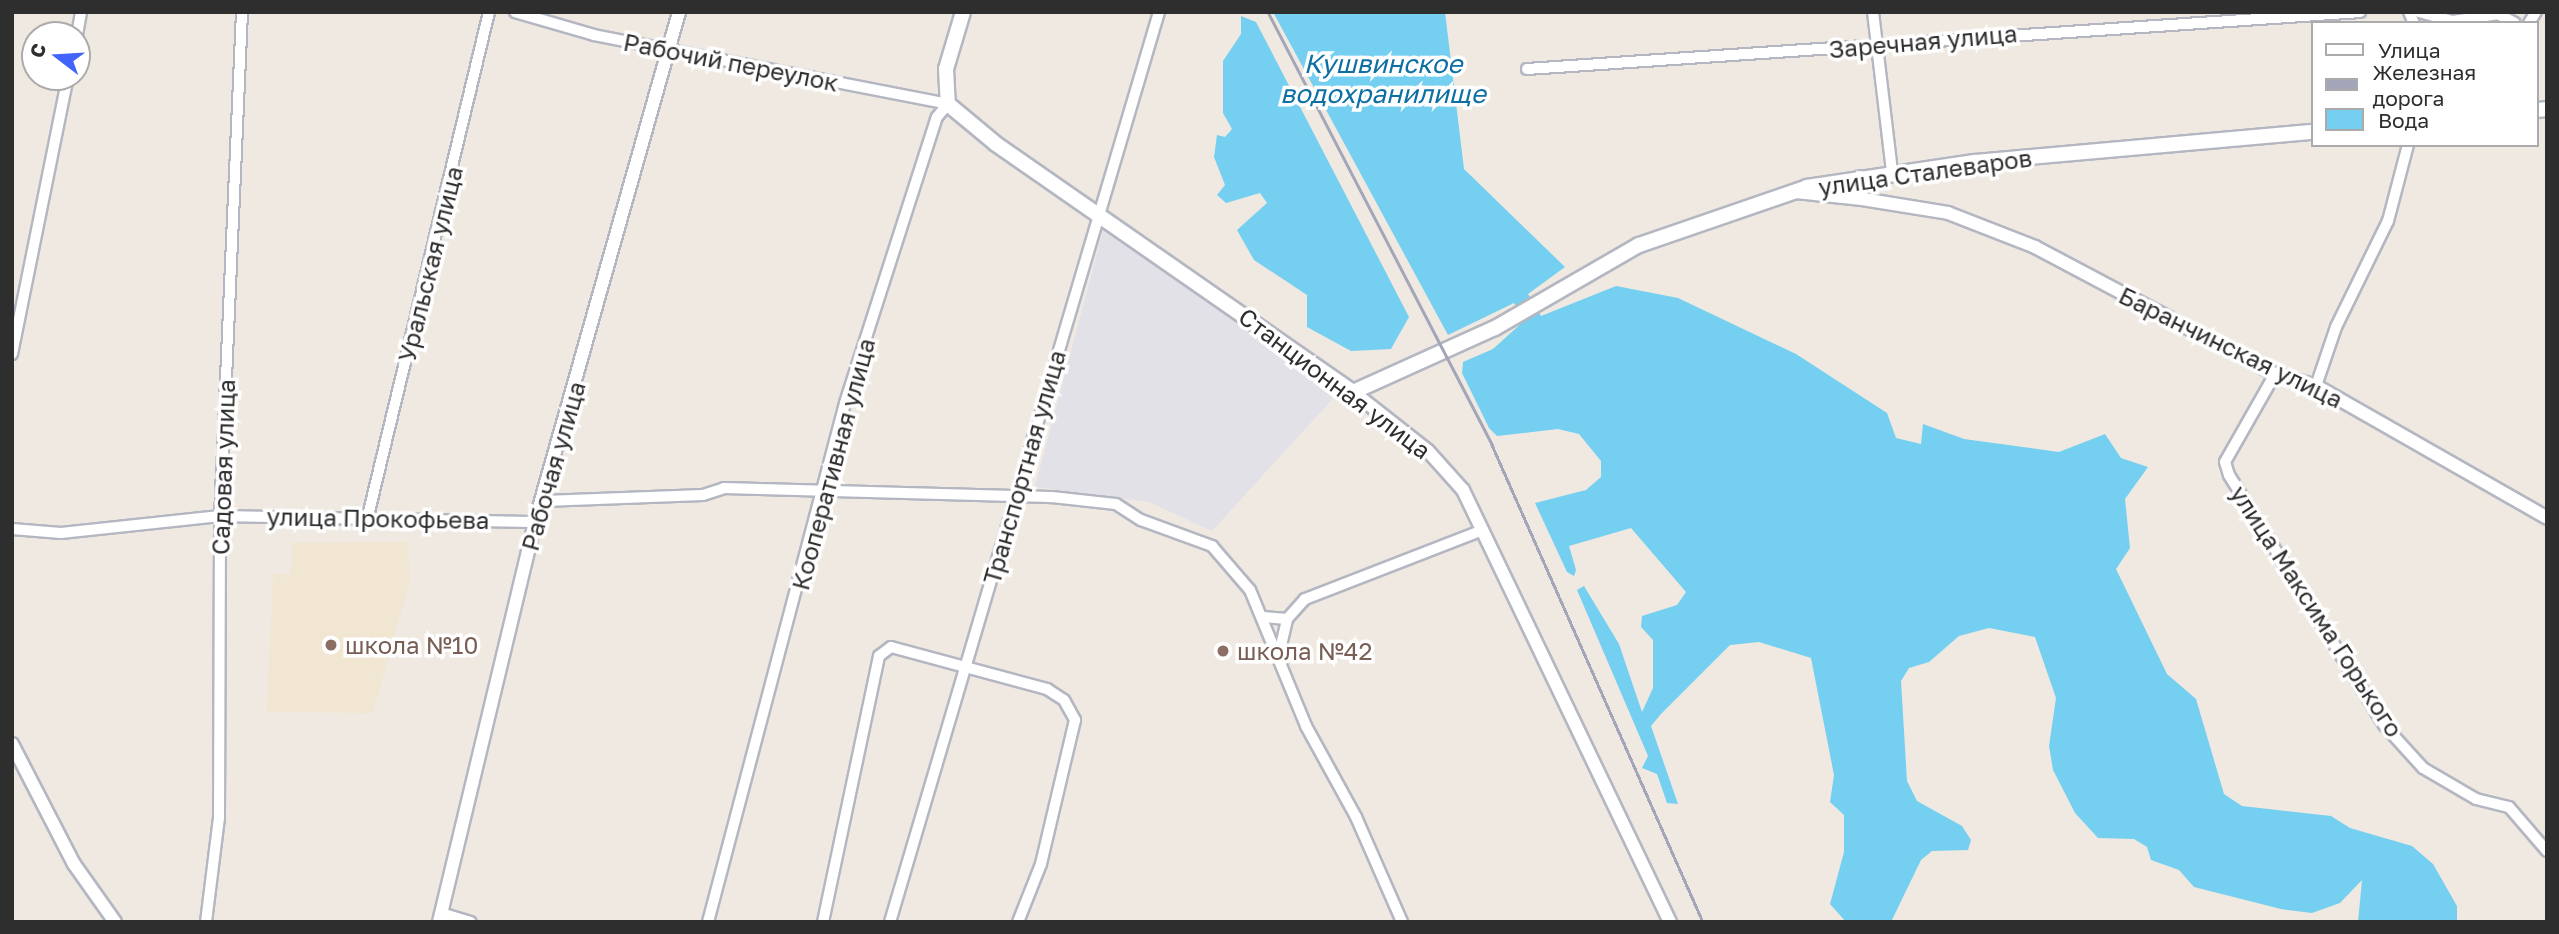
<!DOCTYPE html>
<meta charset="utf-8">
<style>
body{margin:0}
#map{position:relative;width:2559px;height:934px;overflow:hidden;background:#efe9e1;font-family:"Golos Text",sans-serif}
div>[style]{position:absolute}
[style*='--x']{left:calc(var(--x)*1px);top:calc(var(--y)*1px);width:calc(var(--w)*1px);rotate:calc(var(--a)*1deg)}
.industrial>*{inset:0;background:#e3e1e8}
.education>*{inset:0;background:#f0e6d1}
.water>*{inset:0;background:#75cff0}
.roads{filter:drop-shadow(2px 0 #b4b7c1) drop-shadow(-2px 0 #b4b7c1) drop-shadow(0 2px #b4b7c1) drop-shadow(0 -2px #b4b7c1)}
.minor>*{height:10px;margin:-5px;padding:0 5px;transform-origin:5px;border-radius:5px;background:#fff}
.tertiary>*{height:12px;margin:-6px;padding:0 6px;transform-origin:6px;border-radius:6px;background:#fff}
.secondary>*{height:14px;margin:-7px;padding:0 7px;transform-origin:7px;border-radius:7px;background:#fff}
.rail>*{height:2.5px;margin:-1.25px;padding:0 1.25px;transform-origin:1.25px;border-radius:1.25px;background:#a3a6b8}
.dots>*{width:19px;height:19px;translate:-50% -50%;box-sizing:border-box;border:4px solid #fff;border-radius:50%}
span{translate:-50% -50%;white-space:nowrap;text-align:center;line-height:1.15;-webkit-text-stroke:7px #fff;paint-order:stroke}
.street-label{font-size:24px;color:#2e2e2e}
.education-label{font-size:24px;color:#785e54}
.left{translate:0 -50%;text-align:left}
.water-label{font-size:26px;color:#0d6fa3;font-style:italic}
.frame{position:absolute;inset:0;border:14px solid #2e2e2e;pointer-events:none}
.legend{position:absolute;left:2311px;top:21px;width:228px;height:126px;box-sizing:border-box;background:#fff;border:2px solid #ababab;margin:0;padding:9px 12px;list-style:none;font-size:21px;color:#2e2e2e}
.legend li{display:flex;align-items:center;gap:14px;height:35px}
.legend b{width:35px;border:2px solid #ababab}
.north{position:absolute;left:21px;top:21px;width:70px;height:70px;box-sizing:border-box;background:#fff;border:2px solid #ababab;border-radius:50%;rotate:287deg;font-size:19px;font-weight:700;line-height:28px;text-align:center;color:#2e2e2e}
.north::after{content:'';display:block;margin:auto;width:24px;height:32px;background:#4264fb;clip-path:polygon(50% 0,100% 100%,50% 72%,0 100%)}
</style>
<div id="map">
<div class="industrial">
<div style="clip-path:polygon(1104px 227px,1339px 392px,1212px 531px,1149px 502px,1035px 487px)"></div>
</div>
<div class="education">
<div style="clip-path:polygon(407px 542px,410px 579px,373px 713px,267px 712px,273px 574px,291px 574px,292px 543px)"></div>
</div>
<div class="water">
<div style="clip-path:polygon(1273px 12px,1445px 12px,1464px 169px,1565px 267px,1528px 294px,1541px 316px,1616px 286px,1678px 298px,1796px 354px,1887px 413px,1896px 438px,1921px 444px,1923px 424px,1964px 439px,2059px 452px,2105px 434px,2121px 458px,2148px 467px,2125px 499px,2130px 548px,2116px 569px,2167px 674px,2196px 699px,2224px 794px,2242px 806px,2331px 816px,2350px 828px,2412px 846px,2433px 864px,2457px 906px,2457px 922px,2358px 922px,2362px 880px,2340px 903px,2312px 913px,2281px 909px,2194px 887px,2179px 870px,2151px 860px,2147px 847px,2134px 839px,2098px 838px,2075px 813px,2053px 770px,2049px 746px,2056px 698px,2035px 637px,1989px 628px,1959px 636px,1929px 662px,1909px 668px,1901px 681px,1907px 781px,1917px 801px,1962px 826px,1971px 840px,1968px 850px,1932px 851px,1921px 860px,1891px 922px,1846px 922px,1830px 904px,1844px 852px,1844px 815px,1830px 802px,1834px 775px,1811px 658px,1759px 642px,1730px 645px,1661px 714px,1651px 726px,1678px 804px,1667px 803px,1657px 774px,1642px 768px,1648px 756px,1577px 590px,1584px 586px,1619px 644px,1642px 712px,1653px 688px,1653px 640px,1641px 627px,1642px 616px,1677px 605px,1686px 592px,1631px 528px,1569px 546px,1576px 570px,1574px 576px,1567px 572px,1535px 503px,1586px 490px,1601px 477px,1601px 461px,1579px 434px,1558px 429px,1497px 436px,1489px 428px,1462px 373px,1463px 362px,1493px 349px,1525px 320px,1514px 303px,1448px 335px)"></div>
<div style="clip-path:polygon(1241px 16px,1256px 22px,1409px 317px,1391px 349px,1351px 351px,1307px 327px,1307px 295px,1254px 260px,1237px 230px,1267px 203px,1260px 193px,1226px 203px,1217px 195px,1225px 185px,1214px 157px,1217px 135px,1225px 137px,1232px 129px,1223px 113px,1223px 61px,1241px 34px)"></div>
</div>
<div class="roads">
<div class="minor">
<div style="--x:515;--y:12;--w:82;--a:16.2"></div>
<div style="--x:594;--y:35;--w:361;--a:11"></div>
<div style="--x:1873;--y:12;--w:160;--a:83.2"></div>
<div style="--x:2409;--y:12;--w:12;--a:66"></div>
<div style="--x:2419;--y:12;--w:35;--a:15"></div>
<div style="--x:2453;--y:21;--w:46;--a:-8.8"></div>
<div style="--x:2498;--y:14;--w:19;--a:28"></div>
<div style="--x:2529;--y:23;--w:13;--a:-58"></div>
<div style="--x:77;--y:35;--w:23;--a:-80"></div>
<div style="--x:1527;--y:69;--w:835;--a:-3.91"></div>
<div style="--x:12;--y:354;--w:283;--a:-78.6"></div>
<div style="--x:2275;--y:374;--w:101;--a:119.6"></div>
<div style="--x:2225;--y:462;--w:14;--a:73"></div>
<div style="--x:2229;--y:475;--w:294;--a:58.2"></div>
<div style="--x:2384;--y:725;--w:58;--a:47.8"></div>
<div style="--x:2423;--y:768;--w:61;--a:30.3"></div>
<div style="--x:2476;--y:799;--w:34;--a:14"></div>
<div style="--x:2509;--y:807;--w:58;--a:49.2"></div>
<div style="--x:2316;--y:386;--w:62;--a:-71.3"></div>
<div style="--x:2336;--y:327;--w:118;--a:-63.9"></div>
<div style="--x:2388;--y:221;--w:79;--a:-75.3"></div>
<div style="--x:544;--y:501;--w:159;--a:-2.2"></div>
<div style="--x:703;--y:495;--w:22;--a:-18"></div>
<div style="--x:724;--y:488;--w:328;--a:1.6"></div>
<div style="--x:1052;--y:497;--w:64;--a:6.2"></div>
<div style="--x:1116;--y:504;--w:30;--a:33"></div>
<div style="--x:1141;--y:520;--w:76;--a:20.1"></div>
<div style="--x:1212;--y:546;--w:58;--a:49.2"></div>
<div style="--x:1250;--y:590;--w:147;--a:67.6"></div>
<div style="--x:1306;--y:726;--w:104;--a:61.2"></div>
<div style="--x:1356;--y:817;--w:115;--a:66.3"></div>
<div style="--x:368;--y:516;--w:518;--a:-76.5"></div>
<div style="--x:12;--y:529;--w:49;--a:4.7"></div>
<div style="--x:61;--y:533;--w:160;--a:-6.1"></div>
<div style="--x:220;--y:516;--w:315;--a:1.1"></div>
<div style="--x:1263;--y:617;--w:24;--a:5"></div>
<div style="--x:1287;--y:619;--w:27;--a:-48"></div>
<div style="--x:1305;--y:599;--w:191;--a:-21.2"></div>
<div style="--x:1280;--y:650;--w:32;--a:-77"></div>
<div style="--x:441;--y:913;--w:31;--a:17"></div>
<div style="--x:206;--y:922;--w:106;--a:-82.9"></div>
<div style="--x:219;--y:817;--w:301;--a:-89.8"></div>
<div style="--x:220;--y:516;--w:504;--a:-87.5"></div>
<div style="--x:708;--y:922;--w:537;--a:-75.21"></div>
<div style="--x:845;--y:403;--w:300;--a:-72.2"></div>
<div style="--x:937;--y:117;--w:17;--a:-50"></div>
<div style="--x:823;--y:922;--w:272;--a:-78.1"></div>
<div style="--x:879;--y:656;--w:15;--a:-37"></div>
<div style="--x:891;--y:647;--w:162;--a:15.1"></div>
<div style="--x:1047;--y:689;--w:20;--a:33"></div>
<div style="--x:1064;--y:700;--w:23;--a:61"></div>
<div style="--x:1075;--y:720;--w:148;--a:103.3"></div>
<div style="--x:1041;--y:864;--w:62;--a:111.6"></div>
<div style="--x:890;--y:922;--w:949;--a:-73.53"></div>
</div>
<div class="tertiary">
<div style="--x:1860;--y:177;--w:22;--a:85"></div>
<div style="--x:1862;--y:199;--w:87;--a:9.2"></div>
<div style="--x:1948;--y:213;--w:93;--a:21.3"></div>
<div style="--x:2035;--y:247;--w:272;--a:27.9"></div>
<div style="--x:2275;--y:374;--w:43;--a:16.3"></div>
<div style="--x:2316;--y:386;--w:266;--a:29.7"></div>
<div style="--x:1796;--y:192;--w:66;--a:6.1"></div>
<div style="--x:1353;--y:392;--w:95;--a:38.2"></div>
<div style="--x:1428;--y:451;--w:52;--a:48.1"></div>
<div style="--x:1463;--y:490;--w:479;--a:64.4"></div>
<div style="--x:12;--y:744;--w:135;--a:62.7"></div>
<div style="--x:74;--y:864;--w:71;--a:54.7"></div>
<div style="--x:439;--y:922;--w:411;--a:-76.5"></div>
<div style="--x:535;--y:522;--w:530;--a:-74.23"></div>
</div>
<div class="secondary">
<div style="--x:963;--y:12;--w:59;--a:106.6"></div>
<div style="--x:946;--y:69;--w:35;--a:87"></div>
<div style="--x:948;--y:104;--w:62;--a:39.8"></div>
<div style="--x:996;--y:144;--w:435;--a:34.8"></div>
<div style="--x:1353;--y:392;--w:156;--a:-24.3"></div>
<div style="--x:1495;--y:328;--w:166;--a:-30"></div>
<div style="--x:1639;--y:245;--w:178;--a:-19"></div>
<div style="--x:1807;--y:187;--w:169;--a:-8.5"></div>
<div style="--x:1974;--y:162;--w:339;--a:-5.1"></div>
<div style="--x:2536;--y:110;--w:11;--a:-5"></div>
</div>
</div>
<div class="rail">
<div style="--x:1268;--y:12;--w:488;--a:62.6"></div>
<div style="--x:1492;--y:445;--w:522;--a:66.14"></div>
</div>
<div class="dots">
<div style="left:331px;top:645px;background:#8d6e63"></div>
<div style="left:1223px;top:651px;background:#8d6e63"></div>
</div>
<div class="street-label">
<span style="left:1923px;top:41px;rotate:-5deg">Заречная улица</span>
<span style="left:731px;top:62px;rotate:11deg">Рабочий переулок</span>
<span style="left:1925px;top:172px;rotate:-8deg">улица Сталеваров</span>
<span style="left:430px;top:264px;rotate:-76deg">Уральская улица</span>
<span style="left:2231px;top:347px;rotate:26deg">Баранчинская улица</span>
<span style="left:1335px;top:383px;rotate:37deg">Станционная улица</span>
<span style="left:833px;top:464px;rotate:-75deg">Кооперативная улица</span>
<span style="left:553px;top:466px;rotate:-74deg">Рабочая улица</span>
<span style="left:223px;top:467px;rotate:-88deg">Садовая улица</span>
<span style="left:1024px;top:467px;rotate:-74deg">Транспортная улица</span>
<span style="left:378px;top:518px;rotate:1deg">улица Прокофьева</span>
<span style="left:2317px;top:611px;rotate:57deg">улица Максима Горького</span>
</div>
<div class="education-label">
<span class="left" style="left:345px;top:645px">школа №10</span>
<span class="left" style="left:1237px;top:651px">школа №42</span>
</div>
<div class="water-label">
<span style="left:1383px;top:79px">Кушвинское<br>водохранилище</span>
</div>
<div class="frame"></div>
<ul class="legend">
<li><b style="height:9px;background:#fff"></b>Улица</li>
<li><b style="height:9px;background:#a3a6b8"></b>Железная дорога</li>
<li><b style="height:19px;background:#75cff0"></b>Вода</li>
</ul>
<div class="north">С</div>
</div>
